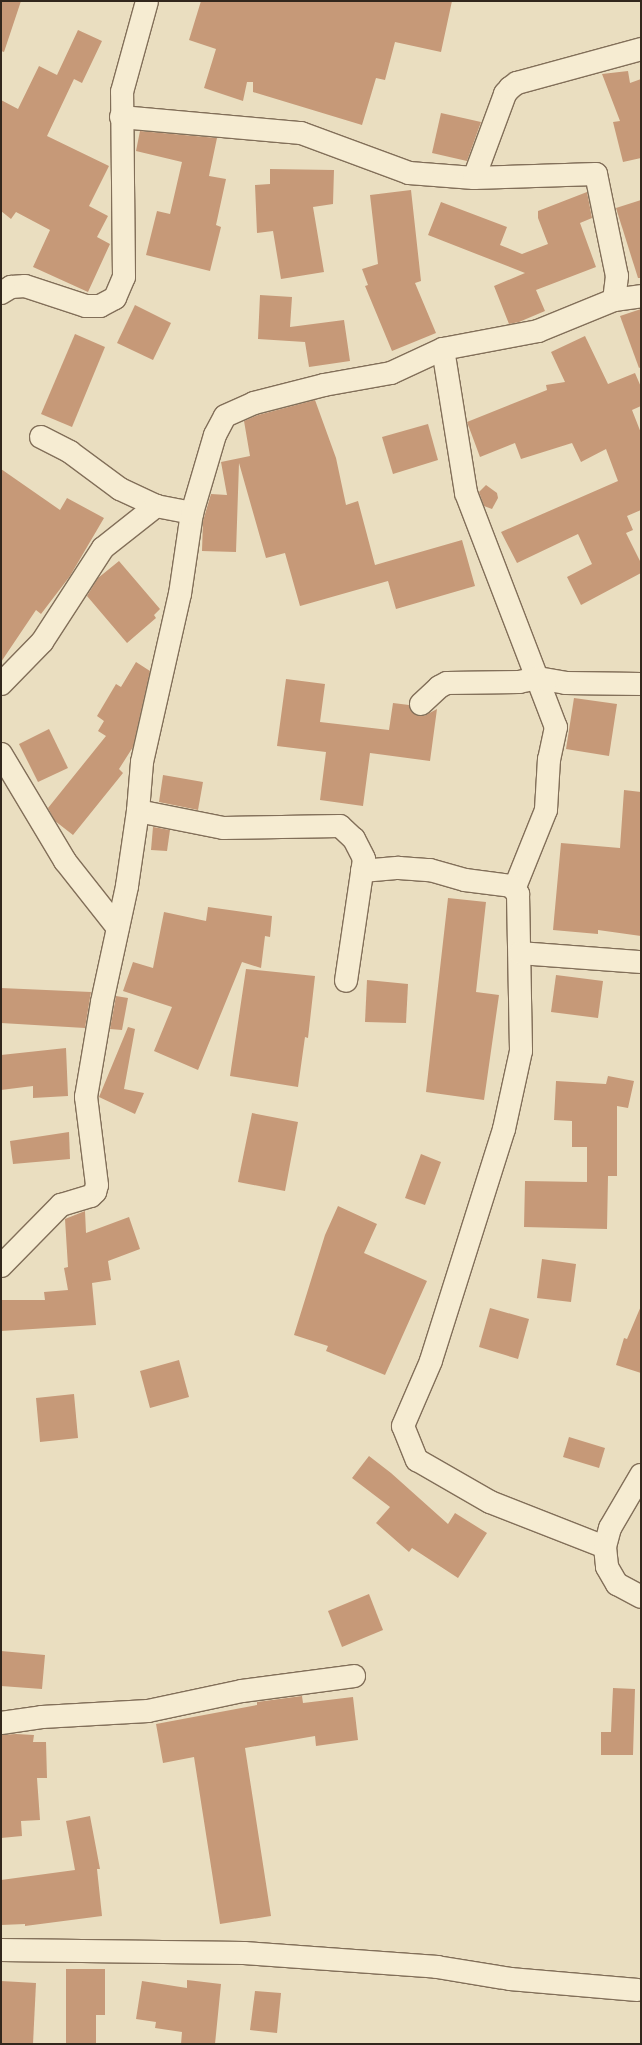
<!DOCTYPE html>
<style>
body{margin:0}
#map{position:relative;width:642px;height:2045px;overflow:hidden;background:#eadec0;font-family:"Noto Serif",serif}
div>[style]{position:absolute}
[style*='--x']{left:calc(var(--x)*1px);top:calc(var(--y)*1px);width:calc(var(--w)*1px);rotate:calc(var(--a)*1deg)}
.building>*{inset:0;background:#c69978}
.roads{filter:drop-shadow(1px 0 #826f59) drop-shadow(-1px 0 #826f59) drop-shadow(0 1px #826f59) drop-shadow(0 -1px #826f59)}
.street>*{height:22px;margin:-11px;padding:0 11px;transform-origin:11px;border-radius:11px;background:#f6ecd2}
span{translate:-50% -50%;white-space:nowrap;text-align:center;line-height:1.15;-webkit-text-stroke:3px #f2e8cf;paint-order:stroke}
.frame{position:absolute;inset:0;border:2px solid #32271d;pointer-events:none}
</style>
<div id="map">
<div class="building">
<div style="clip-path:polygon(1px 1px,21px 1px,4px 52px,1px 51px)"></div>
<div style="clip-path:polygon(201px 1px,452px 1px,441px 52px,395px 42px,385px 80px,376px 78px,362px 125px,253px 92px,253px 82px,247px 82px,243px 101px,204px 88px,216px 49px,189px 40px)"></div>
<div style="clip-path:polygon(78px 30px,102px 41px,82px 83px,74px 79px,47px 136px,109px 166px,89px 206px,108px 216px,97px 237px,110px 244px,88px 292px,33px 267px,50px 230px,16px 212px,11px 219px,1px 211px,1px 100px,18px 109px,39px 66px,57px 75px)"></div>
<div style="clip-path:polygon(628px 71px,630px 83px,641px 79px,641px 158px,623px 162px,613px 122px,620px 121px,602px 74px)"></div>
<div style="clip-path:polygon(441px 113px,481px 122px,467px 161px,432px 153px)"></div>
<div style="clip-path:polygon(140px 131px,217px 138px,209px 176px,226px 179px,216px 225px,221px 227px,210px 271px,146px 255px,157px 211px,170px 214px,182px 162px,136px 151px)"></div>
<div style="clip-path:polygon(270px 169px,334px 170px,333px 204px,313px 207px,324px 272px,281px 279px,273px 231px,257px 233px,255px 185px,270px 184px)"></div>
<div style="clip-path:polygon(411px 190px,421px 281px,415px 283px,436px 333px,392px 351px,365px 286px,368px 285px,362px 269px,378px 264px,370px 195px)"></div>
<div style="clip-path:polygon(587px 192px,592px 218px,580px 223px,596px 267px,536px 290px,545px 311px,519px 322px,509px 324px,494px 286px,525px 273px,428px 235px,441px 202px,507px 227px,500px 245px,522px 254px,548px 244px,538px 218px,538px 211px)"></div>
<div style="clip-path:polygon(641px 200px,641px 278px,638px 278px,616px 208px)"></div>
<div style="clip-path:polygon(260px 295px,292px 297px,290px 327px,344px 320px,350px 361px,309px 367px,305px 342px,258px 339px)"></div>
<div style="clip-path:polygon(135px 305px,171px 323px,153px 360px,117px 343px)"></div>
<div style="clip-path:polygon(641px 309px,641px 367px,639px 368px,620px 316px)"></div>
<div style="clip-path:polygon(75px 334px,105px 347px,72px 427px,41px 414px)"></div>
<div style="clip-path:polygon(585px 336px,608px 384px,635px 373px,641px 387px,641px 406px,632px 410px,641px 433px,641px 510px,627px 516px,633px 530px,626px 533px,641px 563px,641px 573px,581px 605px,567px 577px,592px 564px,578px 534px,517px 563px,501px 532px,618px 481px,606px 449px,581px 462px,572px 443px,521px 459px,515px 443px,480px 457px,467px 422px,547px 390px,546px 385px,565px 382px,551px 352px)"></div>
<div style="clip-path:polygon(315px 400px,336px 458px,346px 505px,358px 501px,375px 565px,462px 540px,475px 586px,396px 609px,388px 581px,300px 606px,285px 553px,266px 558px,239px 463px,236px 552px,202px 551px,203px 521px,211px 494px,227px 495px,221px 462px,250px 456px,244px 421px,258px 415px)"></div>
<div style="clip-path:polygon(428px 424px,438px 460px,393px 474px,382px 437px)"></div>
<div style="clip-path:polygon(1px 469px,60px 510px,67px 498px,104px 518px,70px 576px,41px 614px,36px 610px,1px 662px)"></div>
<div style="clip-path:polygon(486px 485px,497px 493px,498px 498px,492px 509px,484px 506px,479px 492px)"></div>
<div style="clip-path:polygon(119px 561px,160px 609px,154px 615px,156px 618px,127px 643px,87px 596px,98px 578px)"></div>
<div style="clip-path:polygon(136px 662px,150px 671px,133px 747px,119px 769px,123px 773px,73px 835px,55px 821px,48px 808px,106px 736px,98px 731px,104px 721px,97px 716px,116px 684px,121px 687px)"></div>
<div style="clip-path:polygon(286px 679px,325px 684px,320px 722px,389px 730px,393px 703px,409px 705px,412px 712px,418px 716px,424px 716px,437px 709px,430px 761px,370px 753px,363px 806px,320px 800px,326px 752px,277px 746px)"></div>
<div style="clip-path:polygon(574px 698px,617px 704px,609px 756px,566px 749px)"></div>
<div style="clip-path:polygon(49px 729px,68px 768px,38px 782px,19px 744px)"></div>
<div style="clip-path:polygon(163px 775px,203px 782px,198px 810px,159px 802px)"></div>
<div style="clip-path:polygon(624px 790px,641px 792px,641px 936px,598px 930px,598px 934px,553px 930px,561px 843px,620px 848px)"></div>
<div style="clip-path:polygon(153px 827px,170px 830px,167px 851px,151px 850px)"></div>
<div style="clip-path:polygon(448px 898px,486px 902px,476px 992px,499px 995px,484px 1100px,426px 1092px)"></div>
<div style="clip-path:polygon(208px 907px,272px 916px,270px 937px,265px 936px,261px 968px,242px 962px,198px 1070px,154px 1051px,172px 1007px,123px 991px,133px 962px,153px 968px,164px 912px,206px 921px)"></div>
<div style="clip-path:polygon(246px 969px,315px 976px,308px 1038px,305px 1037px,298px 1087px,230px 1076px)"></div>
<div style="clip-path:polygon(556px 975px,603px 981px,598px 1018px,551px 1012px)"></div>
<div style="clip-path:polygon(367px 980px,408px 984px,406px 1023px,365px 1022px)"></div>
<div style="clip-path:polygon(1px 988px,91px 992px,85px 1028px,1px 1023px)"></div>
<div style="clip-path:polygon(116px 996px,128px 998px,122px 1030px,110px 1029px)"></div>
<div style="clip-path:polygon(128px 1027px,135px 1029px,124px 1089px,144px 1093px,135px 1114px,99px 1097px)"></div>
<div style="clip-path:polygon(66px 1048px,68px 1096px,33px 1098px,33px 1086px,1px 1090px,1px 1055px)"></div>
<div style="clip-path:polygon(608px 1076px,634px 1081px,628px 1108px,617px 1106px,617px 1176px,608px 1176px,607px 1229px,524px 1227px,525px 1181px,587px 1182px,587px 1147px,572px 1147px,572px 1121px,554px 1120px,556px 1081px,606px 1084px)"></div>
<div style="clip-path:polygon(252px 1113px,298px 1122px,285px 1191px,238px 1182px)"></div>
<div style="clip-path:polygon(69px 1132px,70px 1159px,13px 1164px,10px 1141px)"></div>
<div style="clip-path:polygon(421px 1154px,441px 1162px,425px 1205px,405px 1198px)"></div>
<div style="clip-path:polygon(338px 1206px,377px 1224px,364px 1253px,427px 1281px,385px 1375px,326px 1351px,328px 1346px,294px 1335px,325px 1235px)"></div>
<div style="clip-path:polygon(85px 1211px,86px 1233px,129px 1217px,140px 1249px,108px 1261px,111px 1280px,92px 1283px,96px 1325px,1px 1331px,1px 1300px,45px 1300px,44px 1292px,68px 1290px,64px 1268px,68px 1267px,65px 1219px)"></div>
<div style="clip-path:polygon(542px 1259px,576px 1264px,571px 1302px,537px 1298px)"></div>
<div style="clip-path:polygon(641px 1306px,641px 1373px,616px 1365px,624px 1338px,627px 1339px)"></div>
<div style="clip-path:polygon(490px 1308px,529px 1319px,518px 1359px,479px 1347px)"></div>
<div style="clip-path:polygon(179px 1360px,189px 1397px,150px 1408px,140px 1371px)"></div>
<div style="clip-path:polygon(74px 1394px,78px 1438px,40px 1442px,36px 1398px)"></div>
<div style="clip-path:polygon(569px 1437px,605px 1448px,599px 1468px,563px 1457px)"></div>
<div style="clip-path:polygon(369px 1456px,391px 1473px,448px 1524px,455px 1513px,487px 1533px,458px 1578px,412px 1548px,409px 1552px,376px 1523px,390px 1507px,352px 1478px)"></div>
<div style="clip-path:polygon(369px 1594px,383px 1630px,342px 1647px,328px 1611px)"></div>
<div style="clip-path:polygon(1px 1651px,45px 1655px,42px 1689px,1px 1686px)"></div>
<div style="clip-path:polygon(613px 1688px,635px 1689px,633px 1755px,601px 1755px,601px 1732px,611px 1732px)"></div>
<div style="clip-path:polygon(302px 1696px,303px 1703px,353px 1697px,358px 1740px,316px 1746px,315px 1736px,245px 1748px,271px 1916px,220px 1924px,194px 1757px,163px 1763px,156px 1724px,257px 1705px,257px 1702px)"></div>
<div style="clip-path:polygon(16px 1734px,34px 1735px,33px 1742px,46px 1742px,47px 1778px,37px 1778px,40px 1820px,21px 1821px,22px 1836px,1px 1838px,1px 1735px)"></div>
<div style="clip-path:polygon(90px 1816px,100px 1869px,97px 1869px,102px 1916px,25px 1926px,25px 1924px,1px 1925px,1px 1880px,75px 1870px,66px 1821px)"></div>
<div style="clip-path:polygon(66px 1969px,105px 1969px,105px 2015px,96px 2015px,96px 2044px,66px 2044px)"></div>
<div style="clip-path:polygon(187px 1980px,221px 1984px,215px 2044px,181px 2044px,182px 2032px,155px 2028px,156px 2022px,136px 2019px,142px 1981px,187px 1988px)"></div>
<div style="clip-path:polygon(1px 1981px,36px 1983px,33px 2044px,1px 2044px)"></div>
<div style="clip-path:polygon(255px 1991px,281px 1993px,277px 2033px,250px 2030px)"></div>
</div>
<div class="roads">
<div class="street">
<div style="--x:121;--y:117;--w:181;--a:5.1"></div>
<div style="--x:301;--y:133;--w:115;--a:20.3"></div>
<div style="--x:409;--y:173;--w:65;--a:4.4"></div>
<div style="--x:474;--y:178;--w:122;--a:-1.9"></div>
<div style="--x:596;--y:174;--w:104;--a:78.4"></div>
<div style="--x:617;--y:276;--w:24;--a:97"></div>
<div style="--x:474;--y:178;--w:90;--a:-69.7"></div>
<div style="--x:505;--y:94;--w:8;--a:-50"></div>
<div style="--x:510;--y:88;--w:9;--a:-36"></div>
<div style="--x:517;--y:83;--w:129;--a:-15.3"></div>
<div style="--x:1;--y:293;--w:12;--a:-31"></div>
<div style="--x:11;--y:287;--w:14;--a:-4"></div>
<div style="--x:25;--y:286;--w:64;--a:18.2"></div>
<div style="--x:86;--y:306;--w:14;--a:0"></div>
<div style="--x:100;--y:306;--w:17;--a:-28"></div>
<div style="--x:115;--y:298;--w:23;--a:-67"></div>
<div style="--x:124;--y:277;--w:185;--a:-90.6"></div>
<div style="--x:122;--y:92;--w:94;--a:-74.6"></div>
<div style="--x:443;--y:349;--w:146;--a:80.9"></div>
<div style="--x:466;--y:493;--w:251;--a:69"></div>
<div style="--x:556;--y:727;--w:33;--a:102"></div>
<div style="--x:549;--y:759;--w:51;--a:93.4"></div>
<div style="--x:546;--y:810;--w:83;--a:111.9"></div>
<div style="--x:41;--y:437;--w:33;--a:27"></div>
<div style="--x:70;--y:452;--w:62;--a:36.5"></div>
<div style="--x:120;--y:489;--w:40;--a:25"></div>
<div style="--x:1;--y:684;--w:59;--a:-45.7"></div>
<div style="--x:42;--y:642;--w:112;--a:-57"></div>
<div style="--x:103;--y:548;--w:68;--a:-38.4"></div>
<div style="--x:156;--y:506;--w:37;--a:11"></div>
<div style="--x:421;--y:704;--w:25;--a:-43"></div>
<div style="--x:439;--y:687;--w:9;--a:-27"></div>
<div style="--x:447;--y:683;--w:72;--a:-0.8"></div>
<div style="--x:519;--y:682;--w:19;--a:-12"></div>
<div style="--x:538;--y:678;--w:28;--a:10"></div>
<div style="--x:566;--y:683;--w:75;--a:0.8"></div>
<div style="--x:1;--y:754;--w:125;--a:59.1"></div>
<div style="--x:65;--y:861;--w:85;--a:51.7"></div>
<div style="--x:138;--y:811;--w:87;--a:11.3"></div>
<div style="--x:223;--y:828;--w:117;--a:-1"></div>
<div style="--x:340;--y:826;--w:19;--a:43"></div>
<div style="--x:354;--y:839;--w:22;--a:63"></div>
<div style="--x:364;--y:859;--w:123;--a:98.4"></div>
<div style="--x:362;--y:871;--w:37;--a:-5"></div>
<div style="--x:399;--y:868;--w:31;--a:4"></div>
<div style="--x:430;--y:870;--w:36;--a:16"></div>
<div style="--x:465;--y:880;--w:46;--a:7.4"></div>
<div style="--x:511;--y:886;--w:11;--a:49"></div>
<div style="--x:518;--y:894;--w:157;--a:88.9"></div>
<div style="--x:521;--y:1051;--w:80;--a:102.3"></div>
<div style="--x:504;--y:1129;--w:243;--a:107.5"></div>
<div style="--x:431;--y:1361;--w:71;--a:113.3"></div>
<div style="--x:403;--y:1426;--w:37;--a:68"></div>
<div style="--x:417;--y:1460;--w:84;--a:29.9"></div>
<div style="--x:490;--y:1502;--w:123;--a:21.4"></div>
<div style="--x:520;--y:953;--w:121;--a:4.3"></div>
<div style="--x:1;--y:1266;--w:86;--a:-45.5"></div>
<div style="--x:61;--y:1205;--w:31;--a:-17"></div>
<div style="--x:91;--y:1196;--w:6;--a:-45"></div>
<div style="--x:95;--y:1192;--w:7;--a:-74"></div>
<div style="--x:97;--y:1185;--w:89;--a:-97.1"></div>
<div style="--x:86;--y:1097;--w:96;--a:-80.4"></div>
<div style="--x:102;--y:1002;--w:119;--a:-77.8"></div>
<div style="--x:127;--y:886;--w:76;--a:-81.7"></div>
<div style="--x:138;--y:811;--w:49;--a:-85.3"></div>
<div style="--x:142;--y:762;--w:172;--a:-77.3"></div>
<div style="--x:180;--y:594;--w:82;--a:-81.6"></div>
<div style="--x:192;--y:513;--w:81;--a:-73.6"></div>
<div style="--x:215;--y:435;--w:21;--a:-62"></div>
<div style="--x:225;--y:416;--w:32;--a:-24"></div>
<div style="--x:254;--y:403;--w:72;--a:-14.4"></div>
<div style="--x:324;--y:385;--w:68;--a:-10.2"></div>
<div style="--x:391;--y:373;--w:57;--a:-24.8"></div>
<div style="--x:443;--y:349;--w:97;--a:-10.7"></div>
<div style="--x:538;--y:331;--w:82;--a:-22.2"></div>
<div style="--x:614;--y:300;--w:27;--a:-8"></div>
<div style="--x:641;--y:1475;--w:61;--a:120.3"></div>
<div style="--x:610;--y:1528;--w:20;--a:105"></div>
<div style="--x:605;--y:1547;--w:20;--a:84"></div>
<div style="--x:607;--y:1567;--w:20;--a:60"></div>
<div style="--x:617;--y:1584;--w:27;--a:28"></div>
<div style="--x:1;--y:1723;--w:41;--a:-8.3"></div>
<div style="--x:42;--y:1717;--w:106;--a:-3.2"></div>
<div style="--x:148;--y:1711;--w:96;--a:-12"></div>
<div style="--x:242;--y:1691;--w:113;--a:-7.6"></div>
<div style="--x:1;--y:1950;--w:243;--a:0.7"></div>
<div style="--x:244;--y:1953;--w:194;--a:4.1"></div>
<div style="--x:437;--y:1967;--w:74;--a:9.3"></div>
<div style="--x:510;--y:1979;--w:128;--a:4.9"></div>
</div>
</div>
<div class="frame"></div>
</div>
